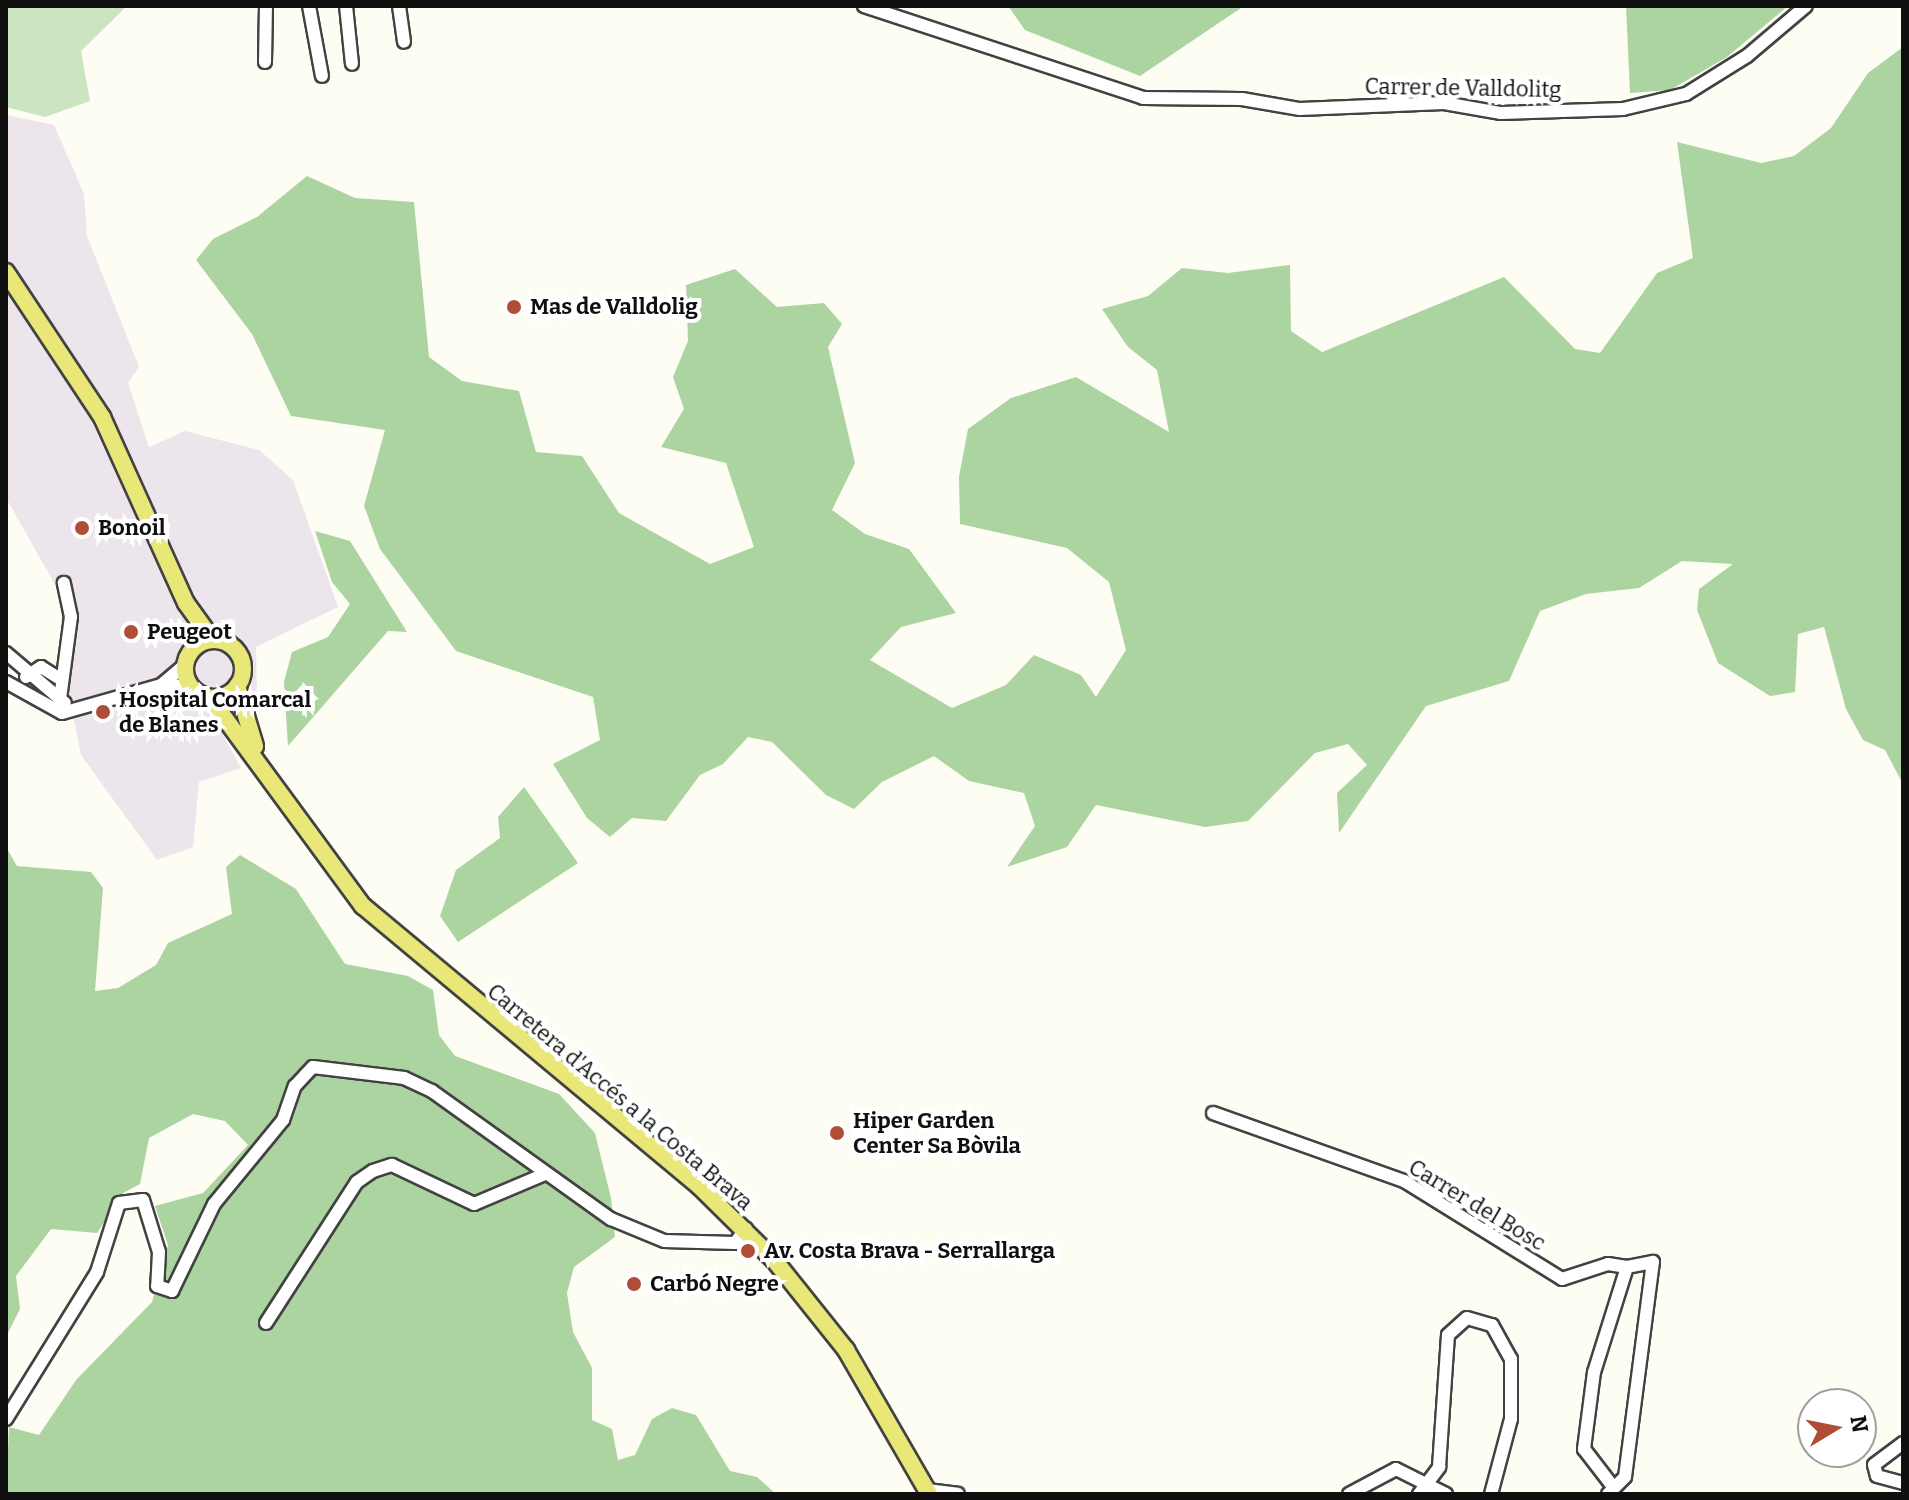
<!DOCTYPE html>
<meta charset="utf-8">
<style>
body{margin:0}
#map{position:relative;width:1909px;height:1500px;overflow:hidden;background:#fdfdf3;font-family:Bitter,serif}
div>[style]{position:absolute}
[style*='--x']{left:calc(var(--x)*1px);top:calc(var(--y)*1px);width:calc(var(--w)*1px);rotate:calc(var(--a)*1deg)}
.industrial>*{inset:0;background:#ece5ec}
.green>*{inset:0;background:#cae5c0}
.forest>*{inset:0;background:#acd4a1}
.roads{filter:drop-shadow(2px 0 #424242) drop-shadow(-2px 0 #424242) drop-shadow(0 2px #424242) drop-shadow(0 -2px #424242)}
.minor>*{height:12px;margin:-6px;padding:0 6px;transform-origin:6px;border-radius:6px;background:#fff}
.major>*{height:16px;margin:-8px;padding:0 8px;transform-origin:8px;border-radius:8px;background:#e8e778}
.major>.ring{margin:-8px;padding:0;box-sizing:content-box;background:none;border:16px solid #e8e778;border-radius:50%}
.dots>*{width:22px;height:22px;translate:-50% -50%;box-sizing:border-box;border:4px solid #fff;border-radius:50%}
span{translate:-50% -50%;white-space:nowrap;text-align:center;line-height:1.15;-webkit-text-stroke:8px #fff;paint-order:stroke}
.street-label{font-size:22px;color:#0f0f0f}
.poi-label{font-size:22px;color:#0f0f0f;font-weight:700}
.left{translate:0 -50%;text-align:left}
.frame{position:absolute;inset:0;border:8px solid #0f0f0f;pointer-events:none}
.north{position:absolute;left:1797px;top:1388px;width:80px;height:80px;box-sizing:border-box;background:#fff;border:2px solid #9f9f9f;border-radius:50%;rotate:80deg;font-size:22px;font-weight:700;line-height:32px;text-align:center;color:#0f0f0f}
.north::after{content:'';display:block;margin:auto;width:28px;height:36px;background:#af4d37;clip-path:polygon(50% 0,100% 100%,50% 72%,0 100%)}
</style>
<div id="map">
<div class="industrial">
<div style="clip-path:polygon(6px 115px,54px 125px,84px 194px,87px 236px,139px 367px,128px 383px,149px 447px,185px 431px,259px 450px,293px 480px,338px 607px,256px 647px,257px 696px,214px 718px,241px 768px,199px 782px,193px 847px,157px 860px,81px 755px,60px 648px,62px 597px,6px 498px)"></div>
</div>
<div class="green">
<div style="clip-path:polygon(6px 6px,127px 6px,81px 51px,90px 101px,45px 117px,6px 107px)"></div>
</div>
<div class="forest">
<div style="clip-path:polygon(1008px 6px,1244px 6px,1140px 76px,1025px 30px)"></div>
<div style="clip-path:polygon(1626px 6px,1788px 6px,1727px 57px,1670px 90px,1630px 93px)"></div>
<div style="clip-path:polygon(1903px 47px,1903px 784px,1885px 750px,1863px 740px,1846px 709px,1824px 627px,1798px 634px,1795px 692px,1770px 696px,1718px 663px,1697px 610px,1699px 589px,1733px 564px,1682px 561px,1639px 588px,1586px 594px,1540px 611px,1509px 681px,1426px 706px,1339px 833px,1337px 793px,1367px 765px,1348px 744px,1315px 753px,1248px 821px,1205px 827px,1096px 805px,1067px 847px,1007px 867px,1035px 826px,1024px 793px,969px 781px,934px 756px,882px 782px,854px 809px,826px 795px,772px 742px,748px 737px,723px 764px,700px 775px,666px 821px,632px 818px,610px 837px,587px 818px,553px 764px,600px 740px,593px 697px,456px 651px,380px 549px,364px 506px,385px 430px,291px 416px,252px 334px,196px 260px,213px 239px,257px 217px,307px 176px,355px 198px,414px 202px,429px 357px,462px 381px,519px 391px,536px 452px,582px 456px,619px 513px,710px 564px,754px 547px,726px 463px,661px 447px,684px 409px,673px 377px,688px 341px,686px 285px,735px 269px,777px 307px,824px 303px,842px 324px,828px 347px,855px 463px,832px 510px,865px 534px,909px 549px,956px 613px,901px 627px,870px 660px,952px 708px,1006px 685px,1034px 655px,1081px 675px,1096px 697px,1126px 650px,1109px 582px,1067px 548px,960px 524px,959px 477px,968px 429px,1011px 398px,1076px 377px,1169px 432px,1157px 370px,1128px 347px,1102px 309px,1148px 296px,1182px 268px,1228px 273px,1290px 265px,1291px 331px,1322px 352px,1504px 277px,1575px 349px,1600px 353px,1657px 273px,1693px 258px,1677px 142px,1761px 163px,1794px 156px,1831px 128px,1868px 73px)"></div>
<div style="clip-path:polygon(315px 531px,350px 541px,407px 632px,388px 631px,288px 746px,284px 682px,292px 652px,328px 637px,350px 604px,332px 582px)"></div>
<div style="clip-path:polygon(524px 787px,578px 863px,458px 942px,440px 916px,456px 870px,500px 838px,498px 817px)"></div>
<div style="clip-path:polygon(6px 847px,17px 866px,91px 872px,103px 888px,95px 991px,118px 988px,156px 965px,168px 943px,232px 914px,226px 867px,240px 855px,296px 889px,345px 964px,408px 976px,433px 990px,439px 1035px,455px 1056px,559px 1094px,595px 1133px,611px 1198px,615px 1237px,574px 1267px,567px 1293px,573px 1332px,592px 1368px,592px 1420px,612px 1429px,618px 1460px,635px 1455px,652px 1419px,672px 1408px,696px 1415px,730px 1471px,757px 1477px,776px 1494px,6px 1494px,9px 1427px,39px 1435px,76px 1380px,152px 1302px,168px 1245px,155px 1206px,203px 1193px,248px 1145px,225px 1121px,193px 1114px,149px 1138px,140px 1184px,123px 1193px,97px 1233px,51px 1229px,16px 1276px,20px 1309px,6px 1337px)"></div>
</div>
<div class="roads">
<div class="minor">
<div style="--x:309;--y:6;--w:71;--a:79.5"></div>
<div style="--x:346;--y:6;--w:58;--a:84.1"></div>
<div style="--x:399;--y:6;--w:36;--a:82"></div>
<div style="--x:864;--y:6;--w:294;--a:18.2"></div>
<div style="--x:1143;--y:98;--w:99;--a:0.6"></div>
<div style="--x:1242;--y:99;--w:59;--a:9.8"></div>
<div style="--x:1300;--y:109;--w:144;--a:-2.4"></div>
<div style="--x:1444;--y:103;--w:58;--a:10"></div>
<div style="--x:1501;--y:113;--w:122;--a:-1.9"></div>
<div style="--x:1623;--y:109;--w:65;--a:-13.4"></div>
<div style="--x:1686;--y:94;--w:72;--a:-31.9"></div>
<div style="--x:1747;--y:56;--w:77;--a:-40.3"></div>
<div style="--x:265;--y:62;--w:56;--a:-89"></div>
<div style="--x:6;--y:653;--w:77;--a:40.3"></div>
<div style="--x:26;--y:677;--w:18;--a:-34"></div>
<div style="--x:41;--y:667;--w:25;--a:32"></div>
<div style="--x:6;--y:682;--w:64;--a:29"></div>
<div style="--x:62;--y:713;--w:103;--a:-15.8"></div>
<div style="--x:161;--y:685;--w:29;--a:2"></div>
<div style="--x:161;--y:685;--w:30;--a:-40"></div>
<div style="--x:60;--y:699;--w:83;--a:-82.4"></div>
<div style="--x:71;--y:617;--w:35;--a:-102"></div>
<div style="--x:1213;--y:1113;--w:203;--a:19.6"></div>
<div style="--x:1404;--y:1181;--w:186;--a:31.8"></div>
<div style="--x:1562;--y:1279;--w:48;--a:-18.1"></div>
<div style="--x:1608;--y:1264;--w:19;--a:9"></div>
<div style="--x:266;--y:1323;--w:168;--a:-57.2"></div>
<div style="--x:357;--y:1182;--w:19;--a:-35"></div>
<div style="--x:373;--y:1171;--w:20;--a:-18"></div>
<div style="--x:392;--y:1165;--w:91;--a:25.4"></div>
<div style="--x:474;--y:1204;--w:77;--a:-22.9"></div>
<div style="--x:6;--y:1419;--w:173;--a:-58.2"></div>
<div style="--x:97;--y:1272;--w:72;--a:-72.3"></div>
<div style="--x:119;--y:1203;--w:24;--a:-7"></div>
<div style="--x:143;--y:1200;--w:54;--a:72.9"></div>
<div style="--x:159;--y:1252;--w:34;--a:93"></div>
<div style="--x:157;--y:1286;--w:16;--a:18"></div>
<div style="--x:172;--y:1291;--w:97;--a:-64.2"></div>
<div style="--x:214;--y:1204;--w:109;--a:-50.6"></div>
<div style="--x:283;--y:1120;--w:36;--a:-71"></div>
<div style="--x:295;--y:1086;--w:26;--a:-47"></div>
<div style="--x:313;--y:1067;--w:92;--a:6.9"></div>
<div style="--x:404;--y:1078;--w:31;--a:25"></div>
<div style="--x:432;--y:1091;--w:220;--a:35.6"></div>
<div style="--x:611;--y:1219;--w:57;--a:22.5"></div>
<div style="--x:664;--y:1241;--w:71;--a:1.6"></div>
<div style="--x:735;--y:1243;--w:18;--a:-52"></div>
<div style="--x:1903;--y:1443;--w:36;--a:143"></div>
<div style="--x:1874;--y:1465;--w:11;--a:75"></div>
<div style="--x:1877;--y:1476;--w:27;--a:15"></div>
<div style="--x:927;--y:1490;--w:31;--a:7"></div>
<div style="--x:1349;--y:1494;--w:53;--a:-28"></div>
<div style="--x:1396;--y:1469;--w:56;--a:26.6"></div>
<div style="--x:1419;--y:1494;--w:34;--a:-53"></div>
<div style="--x:1439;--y:1467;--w:132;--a:-86.1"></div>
<div style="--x:1448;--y:1335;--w:25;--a:-42"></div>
<div style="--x:1467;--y:1318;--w:26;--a:16"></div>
<div style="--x:1492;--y:1325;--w:39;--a:61"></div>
<div style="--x:1511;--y:1359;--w:60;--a:90"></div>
<div style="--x:1511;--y:1419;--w:78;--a:104.9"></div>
<div style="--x:1608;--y:1494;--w:24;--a:-45"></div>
<div style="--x:1625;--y:1477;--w:217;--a:-82.6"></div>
<div style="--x:1653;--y:1262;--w:26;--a:169"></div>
<div style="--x:1627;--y:1267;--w:110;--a:107.4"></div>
<div style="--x:1594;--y:1372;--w:78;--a:97.4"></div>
<div style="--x:1584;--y:1449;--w:49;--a:52.4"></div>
</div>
<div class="major">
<div style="--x:6;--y:272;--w:174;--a:56.5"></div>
<div style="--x:102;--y:417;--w:204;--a:65.7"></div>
<div style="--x:186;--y:603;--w:44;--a:54.2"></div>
<div class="ring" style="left:185px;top:640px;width:42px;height:42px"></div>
<div style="--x:237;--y:686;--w:63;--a:73.3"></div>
<div style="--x:210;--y:698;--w:258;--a:53.7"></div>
<div style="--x:363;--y:906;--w:437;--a:39.8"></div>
<div style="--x:699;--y:1186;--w:107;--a:44.6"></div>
<div style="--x:775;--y:1261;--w:114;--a:51.4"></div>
<div style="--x:846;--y:1350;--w:166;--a:60"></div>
</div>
</div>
<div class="dots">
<div style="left:514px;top:307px;background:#af4d37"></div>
<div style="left:82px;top:528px;background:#af4d37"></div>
<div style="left:131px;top:632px;background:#af4d37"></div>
<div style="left:103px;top:712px;background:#af4d37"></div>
<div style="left:837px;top:1133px;background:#af4d37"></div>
<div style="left:748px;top:1251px;background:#af4d37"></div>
<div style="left:634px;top:1284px;background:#af4d37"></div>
</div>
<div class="street-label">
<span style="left:1463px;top:88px;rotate:1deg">Carrer de Valldolitg</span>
<span style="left:620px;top:1097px;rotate:40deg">Carretera d'Accés a la Costa Brava</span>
<span style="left:1477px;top:1205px;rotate:31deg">Carrer del Bosc</span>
</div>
<div class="poi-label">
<span class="left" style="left:530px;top:307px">Mas de Valldolig</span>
<span class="left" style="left:98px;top:528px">Bonoil</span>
<span class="left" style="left:147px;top:632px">Peugeot</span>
<span class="left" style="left:119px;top:712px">Hospital Comarcal<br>de Blanes</span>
<span class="left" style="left:853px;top:1133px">Hiper Garden<br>Center Sa Bòvila</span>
<span class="left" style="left:764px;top:1251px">Av. Costa Brava - Serrallarga</span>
<span class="left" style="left:650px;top:1284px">Carbó Negre</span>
</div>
<div class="frame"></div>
<div class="north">N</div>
</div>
